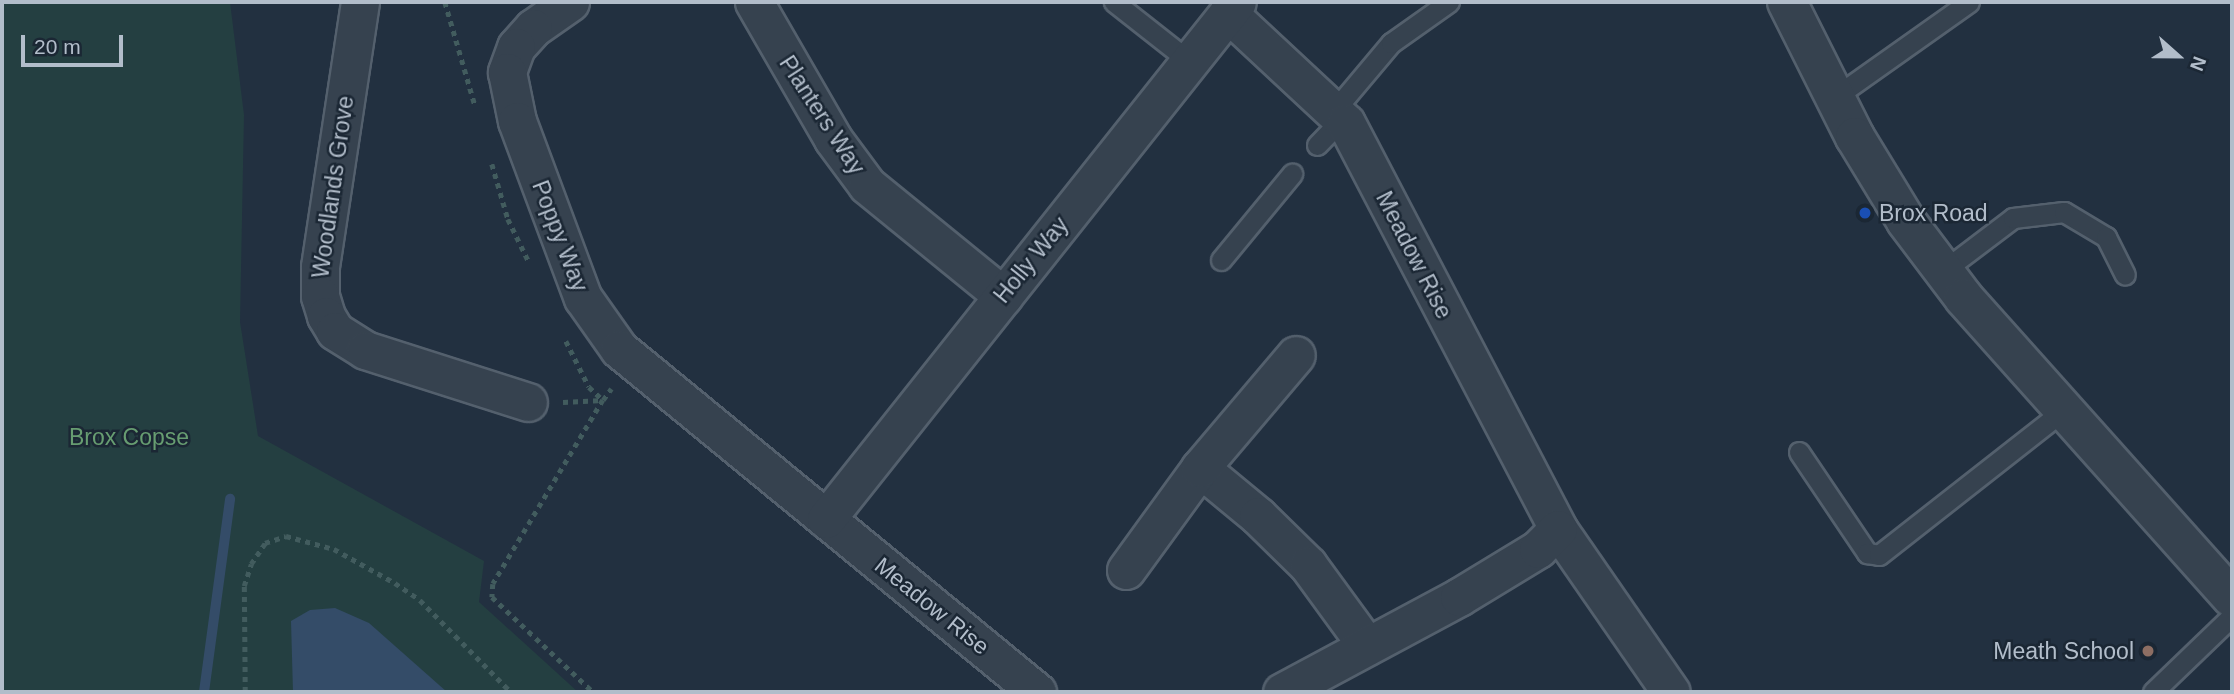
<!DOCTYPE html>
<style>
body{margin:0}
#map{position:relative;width:2234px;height:694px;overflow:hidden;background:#223040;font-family:Arial,sans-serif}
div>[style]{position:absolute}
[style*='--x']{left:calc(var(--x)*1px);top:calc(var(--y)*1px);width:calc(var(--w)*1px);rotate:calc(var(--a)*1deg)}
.green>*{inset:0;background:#243f41}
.water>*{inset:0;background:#344c68}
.stream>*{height:10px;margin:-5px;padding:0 5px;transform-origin:5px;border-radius:5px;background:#344c68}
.path>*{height:4.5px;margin-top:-2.25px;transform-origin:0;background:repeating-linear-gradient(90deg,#425c5e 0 5px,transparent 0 10px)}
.roads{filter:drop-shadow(2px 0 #54606d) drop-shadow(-2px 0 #54606d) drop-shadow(0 2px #54606d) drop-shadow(0 -2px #54606d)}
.service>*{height:19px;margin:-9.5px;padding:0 9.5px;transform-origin:9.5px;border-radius:9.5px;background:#36424f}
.minor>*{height:37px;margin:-18.5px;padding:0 18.5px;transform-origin:18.5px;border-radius:18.5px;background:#36424f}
.tertiary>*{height:38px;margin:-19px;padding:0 19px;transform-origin:19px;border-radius:19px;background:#36424f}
.dots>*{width:19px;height:19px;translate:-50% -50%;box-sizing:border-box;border:4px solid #1b2734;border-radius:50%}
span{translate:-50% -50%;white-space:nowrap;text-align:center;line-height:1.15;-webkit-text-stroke:5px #1b2734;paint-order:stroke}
.street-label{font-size:23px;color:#b2bdca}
.poi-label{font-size:23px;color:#b2bdca}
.left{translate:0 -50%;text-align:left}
.right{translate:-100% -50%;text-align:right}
.park-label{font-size:23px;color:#679d71}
.frame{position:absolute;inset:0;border:4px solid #b2bdca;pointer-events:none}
.north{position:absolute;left:2143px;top:21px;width:70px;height:70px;-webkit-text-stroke:5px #1b2734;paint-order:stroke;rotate:111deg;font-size:19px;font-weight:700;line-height:28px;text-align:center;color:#b2bdca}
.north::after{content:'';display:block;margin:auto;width:24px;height:32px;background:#b2bdca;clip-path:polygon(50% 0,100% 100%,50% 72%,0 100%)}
.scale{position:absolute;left:21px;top:35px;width:102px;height:32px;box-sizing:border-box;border:4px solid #b2bdca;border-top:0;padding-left:9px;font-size:21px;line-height:24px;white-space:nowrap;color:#b2bdca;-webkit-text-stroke:5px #1b2734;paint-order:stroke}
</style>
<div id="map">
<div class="green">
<div style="clip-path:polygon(2px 2px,230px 2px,244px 115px,240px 322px,258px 436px,484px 561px,479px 602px,578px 692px,2px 692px)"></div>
</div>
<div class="water">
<div style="clip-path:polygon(335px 608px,369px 623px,447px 692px,293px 692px,291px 621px,310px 610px)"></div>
</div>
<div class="stream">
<div style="--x:204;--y:692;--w:195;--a:-82.3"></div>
</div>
<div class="path">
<div style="--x:445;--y:2;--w:107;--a:73.8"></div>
<div style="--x:492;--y:164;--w:57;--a:73.8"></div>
<div style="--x:508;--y:219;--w:46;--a:64"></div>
<div style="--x:566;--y:341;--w:51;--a:63.4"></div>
<div style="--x:589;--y:387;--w:19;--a:43"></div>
<div style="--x:603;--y:400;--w:214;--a:120.9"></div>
<div style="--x:493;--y:584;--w:13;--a:94"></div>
<div style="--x:492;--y:597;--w:139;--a:43.2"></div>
<div style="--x:563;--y:402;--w:40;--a:-2.9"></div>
<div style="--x:603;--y:400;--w:14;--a:-54"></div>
<div style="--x:245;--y:692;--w:106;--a:-90.5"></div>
<div style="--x:244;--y:586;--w:23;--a:-72"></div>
<div style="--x:251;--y:564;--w:25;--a:-56"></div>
<div style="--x:265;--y:543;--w:22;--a:-18"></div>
<div style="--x:286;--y:536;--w:50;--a:15.2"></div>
<div style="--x:334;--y:549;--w:70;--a:29.1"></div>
<div style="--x:395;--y:583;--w:30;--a:34"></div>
<div style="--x:420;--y:600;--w:129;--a:45.3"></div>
</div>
<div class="roads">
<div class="service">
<div style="--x:1114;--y:2;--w:95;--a:38.2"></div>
<div style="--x:1835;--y:97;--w:164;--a:-35.3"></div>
<div style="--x:1333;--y:112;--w:90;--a:-50"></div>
<div style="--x:1391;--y:43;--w:71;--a:-35.3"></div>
<div style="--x:1317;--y:145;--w:35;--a:-46"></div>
<div style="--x:1221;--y:260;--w:112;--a:-50.5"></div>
<div style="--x:1943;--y:271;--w:88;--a:-37.1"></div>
<div style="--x:2013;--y:218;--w:51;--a:-6.7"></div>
<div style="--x:2064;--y:212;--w:49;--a:30.8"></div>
<div style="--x:2106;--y:237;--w:42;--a:63.4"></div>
<div style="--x:1799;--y:452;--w:122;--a:56"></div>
<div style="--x:1867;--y:553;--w:12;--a:9"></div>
<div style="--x:1879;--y:555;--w:236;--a:-38.1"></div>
<div style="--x:2153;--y:692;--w:110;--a:-43.9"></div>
</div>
<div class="minor">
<div style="--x:360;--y:2;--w:268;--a:98.6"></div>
<div style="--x:320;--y:267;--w:29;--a:90"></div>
<div style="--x:320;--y:296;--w:21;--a:73"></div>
<div style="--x:326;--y:316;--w:17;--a:59"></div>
<div style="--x:335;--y:331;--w:36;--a:32"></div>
<div style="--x:365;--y:350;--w:171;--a:17.7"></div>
<div style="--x:570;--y:2;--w:45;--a:144.9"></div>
<div style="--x:533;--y:28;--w:25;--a:132"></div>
<div style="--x:516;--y:47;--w:27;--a:110"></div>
<div style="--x:507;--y:72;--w:50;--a:78.5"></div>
<div style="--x:517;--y:121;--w:189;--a:69.6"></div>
<div style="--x:583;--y:298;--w:62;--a:54.8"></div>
<div style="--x:619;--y:349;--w:541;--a:39.37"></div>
<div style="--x:754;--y:2;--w:158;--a:60"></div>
<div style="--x:833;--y:139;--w:57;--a:53.5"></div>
<div style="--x:867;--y:185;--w:176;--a:39.2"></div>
<div style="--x:1228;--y:13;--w:161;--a:43"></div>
<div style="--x:1346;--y:123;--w:458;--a:62.4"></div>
<div style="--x:1558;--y:529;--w:198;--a:55.3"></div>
<div style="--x:1200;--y:468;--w:75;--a:39.6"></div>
<div style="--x:1258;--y:516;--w:70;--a:44.4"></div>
<div style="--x:1308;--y:565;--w:100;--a:53.9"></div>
<div style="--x:826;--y:519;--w:660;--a:-51.52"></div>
<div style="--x:1126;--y:570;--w:126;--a:-54"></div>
<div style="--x:1200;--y:468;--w:148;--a:-49.7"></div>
<div style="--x:1282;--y:692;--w:201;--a:-28.2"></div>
<div style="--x:1459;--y:597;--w:92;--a:-31.3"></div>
<div style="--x:1538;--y:549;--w:28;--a:-45"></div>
</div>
<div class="tertiary">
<div style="--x:1787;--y:2;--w:151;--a:63.3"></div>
<div style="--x:1855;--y:137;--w:98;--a:58.7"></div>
<div style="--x:1906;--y:221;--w:96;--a:53"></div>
<div style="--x:1964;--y:298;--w:402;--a:48.2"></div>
</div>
</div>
<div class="dots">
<div style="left:1865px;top:213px;background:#1a4fb4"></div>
<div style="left:2148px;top:651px;background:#8d6e63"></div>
</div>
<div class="street-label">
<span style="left:822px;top:115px;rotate:57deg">Planters Way</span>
<span style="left:333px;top:187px;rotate:-82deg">Woodlands Grove</span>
<span style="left:560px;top:236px;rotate:69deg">Poppy Way</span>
<span style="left:1414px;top:255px;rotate:63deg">Meadow Rise</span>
<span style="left:1031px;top:260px;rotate:-51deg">Holly Way</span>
<span style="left:932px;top:606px;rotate:39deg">Meadow Rise</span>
</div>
<div class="poi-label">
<span class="left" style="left:1879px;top:213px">Brox Road</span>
<span class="right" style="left:2134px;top:651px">Meath School</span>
</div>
<div class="park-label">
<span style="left:129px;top:437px">Brox Copse</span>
</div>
<div class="frame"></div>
<div class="north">N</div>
<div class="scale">20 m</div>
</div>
